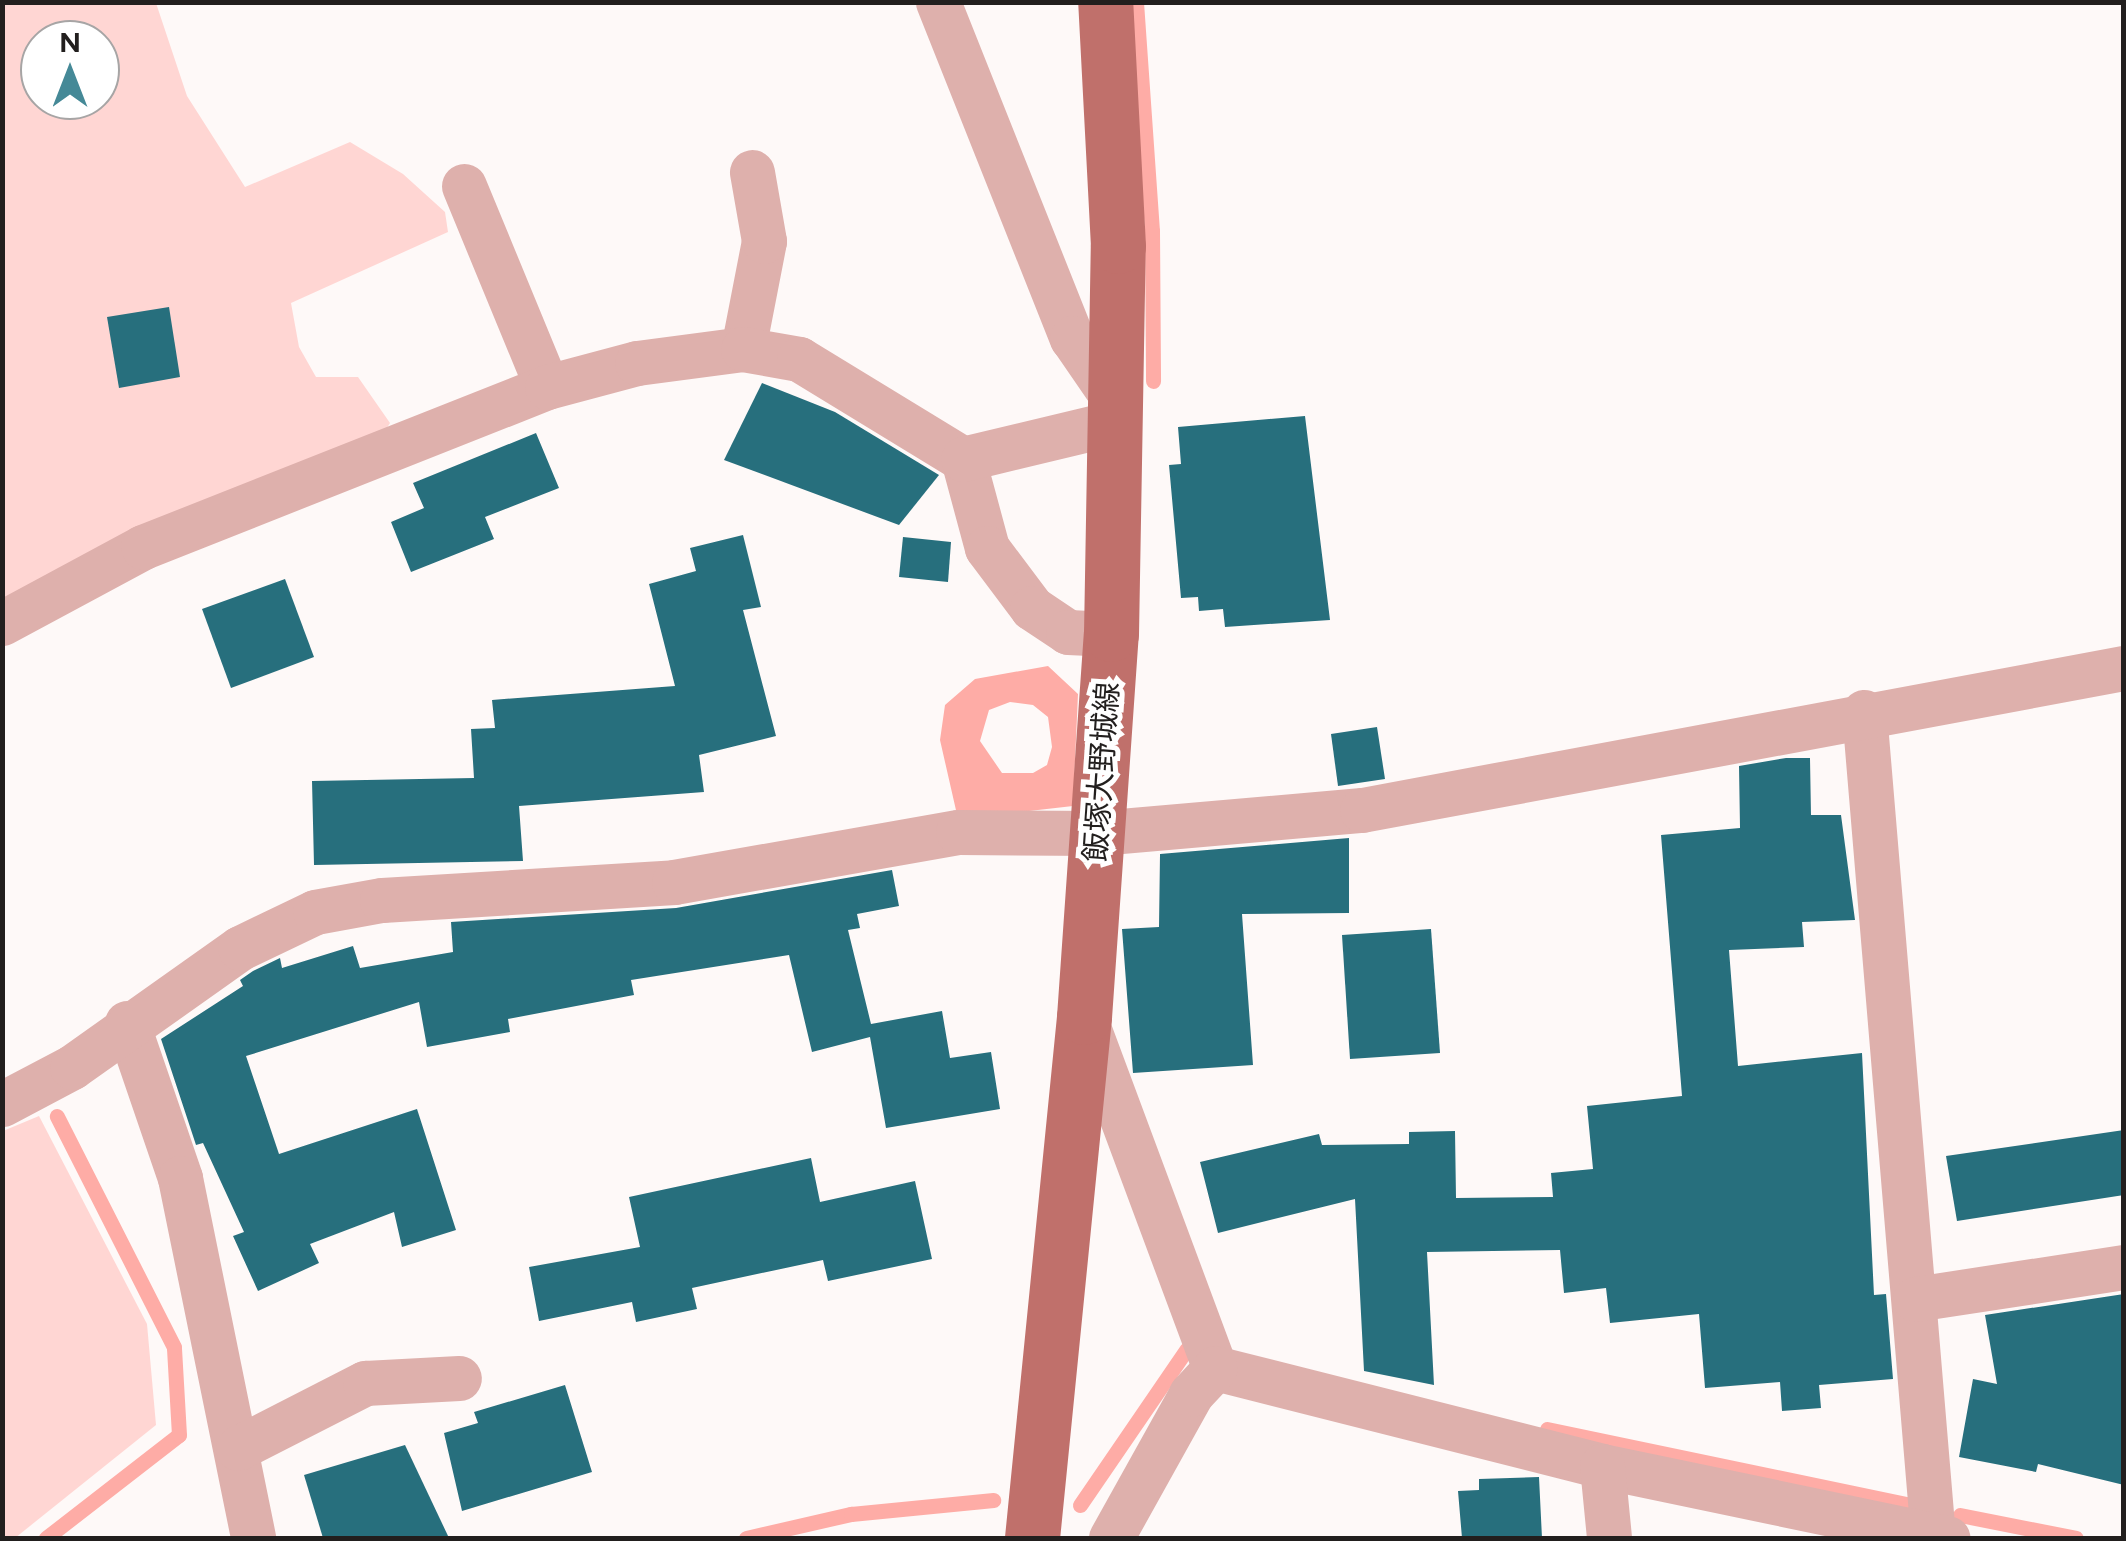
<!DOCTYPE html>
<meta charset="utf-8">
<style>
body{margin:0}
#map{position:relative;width:2126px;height:1541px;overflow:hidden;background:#fef9f8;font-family:Figtree,"Noto Sans JP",sans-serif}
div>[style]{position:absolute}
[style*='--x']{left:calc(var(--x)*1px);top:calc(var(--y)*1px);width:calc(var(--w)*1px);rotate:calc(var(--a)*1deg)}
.green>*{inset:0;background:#ffd6d3}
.water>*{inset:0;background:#feaca6}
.stream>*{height:15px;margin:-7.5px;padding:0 7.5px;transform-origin:7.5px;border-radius:7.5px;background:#feaca6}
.building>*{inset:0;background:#276f7d}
.minor>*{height:45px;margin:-22.5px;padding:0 22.5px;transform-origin:22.5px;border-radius:22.5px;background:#deb0ac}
.primary>*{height:55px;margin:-27.5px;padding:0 27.5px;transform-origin:27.5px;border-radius:27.5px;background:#c0706b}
span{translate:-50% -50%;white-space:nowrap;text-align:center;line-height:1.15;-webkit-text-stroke:10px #fff;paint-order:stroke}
.street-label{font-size:30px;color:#221f1e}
.frame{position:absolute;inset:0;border:5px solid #221f1e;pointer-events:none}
.north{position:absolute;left:20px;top:20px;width:100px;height:100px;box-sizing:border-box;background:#fff;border:2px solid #a7a5a5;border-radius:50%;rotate:0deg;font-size:28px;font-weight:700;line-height:40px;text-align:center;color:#221f1e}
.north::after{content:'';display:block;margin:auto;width:35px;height:45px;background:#458997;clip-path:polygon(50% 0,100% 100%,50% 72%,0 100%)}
</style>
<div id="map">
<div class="green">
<div style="clip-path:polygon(evenodd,2px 3px,156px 3px,187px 96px,245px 187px,350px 142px,403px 174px,445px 212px,448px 232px,291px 303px,299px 347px,316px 377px,358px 377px,390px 423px,374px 449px,2px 613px,2px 3px,40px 40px,100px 40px,100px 100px,40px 100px,40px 40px)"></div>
<div style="clip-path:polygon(39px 1116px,147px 1324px,156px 1425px,15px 1538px,3px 1538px,3px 1131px)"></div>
</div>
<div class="water">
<div style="clip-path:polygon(evenodd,1048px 666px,1078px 694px,1073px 806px,958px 819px,940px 740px,945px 705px,975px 679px,1048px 666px,1010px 702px,1033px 705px,1048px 717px,1052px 747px,1047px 765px,1033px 773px,1002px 773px,980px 741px,989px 710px,1010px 702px)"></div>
</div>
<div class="stream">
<div style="--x:1136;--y:2;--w:230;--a:86"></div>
<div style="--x:1152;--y:231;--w:150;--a:89.6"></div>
<div style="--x:1547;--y:1429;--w:372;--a:11.8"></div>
<div style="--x:1080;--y:1505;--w:189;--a:-55.6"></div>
<div style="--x:1960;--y:1515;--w:118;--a:11.2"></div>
<div style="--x:46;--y:1538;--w:168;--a:-37.8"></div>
<div style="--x:179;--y:1435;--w:88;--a:-93.3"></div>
<div style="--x:174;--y:1347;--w:259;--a:-116.9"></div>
<div style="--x:746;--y:1538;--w:108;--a:-12.9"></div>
<div style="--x:851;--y:1514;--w:143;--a:-5.6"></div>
</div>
<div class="building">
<div style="clip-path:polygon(169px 307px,180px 377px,119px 388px,107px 317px)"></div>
<div style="clip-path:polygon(762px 383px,835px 412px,939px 475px,899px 525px,724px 460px)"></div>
<div style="clip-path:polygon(1305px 416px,1330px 620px,1225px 627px,1223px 609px,1199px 611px,1198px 597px,1181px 598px,1169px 465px,1181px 464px,1178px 427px)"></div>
<div style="clip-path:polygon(536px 433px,559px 488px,485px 517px,494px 539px,411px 572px,391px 522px,424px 508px,413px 483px)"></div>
<div style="clip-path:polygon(743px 535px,761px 607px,743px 610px,776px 736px,699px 755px,704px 792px,519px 806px,523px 861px,314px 865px,312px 781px,474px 778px,471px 729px,495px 728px,492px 700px,675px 686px,649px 584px,696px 571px,690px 548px)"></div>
<div style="clip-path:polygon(903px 537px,951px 542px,948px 582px,899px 577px)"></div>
<div style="clip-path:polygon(285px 579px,314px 657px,231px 688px,202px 609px)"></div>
<div style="clip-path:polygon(1377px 727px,1385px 779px,1338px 786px,1331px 734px)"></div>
<div style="clip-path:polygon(1786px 758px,1810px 758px,1811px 815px,1841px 815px,1855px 920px,1802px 922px,1804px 947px,1729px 950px,1738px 1066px,1862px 1053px,1874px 1295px,1886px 1294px,1893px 1379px,1819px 1385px,1821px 1408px,1782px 1411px,1780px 1382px,1705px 1388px,1699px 1314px,1610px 1323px,1606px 1288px,1564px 1293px,1560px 1250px,1427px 1252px,1434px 1385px,1364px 1371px,1355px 1199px,1218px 1233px,1200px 1162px,1319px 1134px,1322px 1145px,1409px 1144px,1409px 1132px,1455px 1131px,1456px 1198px,1553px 1197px,1551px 1173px,1593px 1169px,1587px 1106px,1682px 1096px,1661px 835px,1740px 828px,1739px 766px)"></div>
<div style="clip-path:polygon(1349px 838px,1349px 913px,1242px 914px,1253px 1065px,1133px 1073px,1122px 929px,1159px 927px,1160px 854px)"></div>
<div style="clip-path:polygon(892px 870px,899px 906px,857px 914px,860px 928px,848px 930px,871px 1024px,942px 1011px,950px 1058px,991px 1052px,1000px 1109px,886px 1128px,870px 1037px,812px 1052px,789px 955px,631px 980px,634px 995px,508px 1019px,510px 1032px,427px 1047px,419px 1002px,246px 1056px,279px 1154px,417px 1109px,456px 1230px,402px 1247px,394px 1212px,310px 1244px,319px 1263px,258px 1291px,233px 1236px,244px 1232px,203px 1143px,196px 1145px,161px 1039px,243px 986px,240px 980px,253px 971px,280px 958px,282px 968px,353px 946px,360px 968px,453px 952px,451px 922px,676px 908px)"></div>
<div style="clip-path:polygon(1431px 929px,1440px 1053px,1350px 1059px,1342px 935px)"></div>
<div style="clip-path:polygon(2124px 1130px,2124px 1195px,1957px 1221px,1946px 1156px)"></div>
<div style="clip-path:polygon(811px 1158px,820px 1202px,915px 1181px,932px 1259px,828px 1281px,823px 1260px,692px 1288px,697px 1309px,636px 1322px,632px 1302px,539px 1321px,529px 1267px,640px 1247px,629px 1197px)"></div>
<div style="clip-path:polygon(2124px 1294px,2124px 1485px,2038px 1464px,2036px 1472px,1959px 1457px,1973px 1379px,1997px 1384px,1985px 1315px)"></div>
<div style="clip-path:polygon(565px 1385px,592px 1472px,462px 1511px,444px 1433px,478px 1423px,474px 1412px)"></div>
<div style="clip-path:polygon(405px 1445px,449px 1538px,323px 1538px,304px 1475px)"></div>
<div style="clip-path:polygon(1539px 1477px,1542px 1538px,1462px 1538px,1458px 1491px,1479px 1490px,1479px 1479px)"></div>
</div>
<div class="minor">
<div style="--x:938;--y:2;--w:362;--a:68.3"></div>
<div style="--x:1072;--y:338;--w:78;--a:55.5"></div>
<div style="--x:464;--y:186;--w:217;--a:67.6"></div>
<div style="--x:743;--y:349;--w:110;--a:-79"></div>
<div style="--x:764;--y:241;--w:70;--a:-99.9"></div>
<div style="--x:963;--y:459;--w:92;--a:74.9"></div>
<div style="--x:987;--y:548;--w:75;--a:53.1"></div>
<div style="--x:1032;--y:608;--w:43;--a:33.7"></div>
<div style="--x:1068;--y:632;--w:43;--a:2.7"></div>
<div style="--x:2;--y:623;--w:160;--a:-28.3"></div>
<div style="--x:143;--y:547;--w:435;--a:-21.6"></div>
<div style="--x:547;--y:387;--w:93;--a:-14.9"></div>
<div style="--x:637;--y:363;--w:107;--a:-7.5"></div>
<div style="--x:743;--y:349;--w:57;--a:10.1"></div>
<div style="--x:799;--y:359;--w:192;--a:31.4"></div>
<div style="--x:963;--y:459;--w:158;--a:-13.5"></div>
<div style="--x:1864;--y:712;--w:829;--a:85.22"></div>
<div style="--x:1085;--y:1019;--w:372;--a:69.6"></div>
<div style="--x:127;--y:1023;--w:164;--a:71.1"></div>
<div style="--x:180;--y:1178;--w:367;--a:78.5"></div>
<div style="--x:2;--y:1104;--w:79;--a:-27.9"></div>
<div style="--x:72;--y:1067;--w:206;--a:-35.3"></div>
<div style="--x:240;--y:948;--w:83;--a:-25.6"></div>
<div style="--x:315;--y:912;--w:68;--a:-10.2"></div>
<div style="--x:382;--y:900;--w:293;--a:-3.5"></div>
<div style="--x:674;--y:882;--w:288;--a:-10"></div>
<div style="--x:958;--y:832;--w:140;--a:0.4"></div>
<div style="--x:1098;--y:833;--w:265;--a:-5"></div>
<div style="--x:1362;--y:810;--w:775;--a:-10.56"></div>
<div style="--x:1915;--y:1299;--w:211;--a:-8.7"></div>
<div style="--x:1215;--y:1368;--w:399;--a:14.2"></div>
<div style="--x:1602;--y:1466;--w:353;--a:11.8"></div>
<div style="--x:238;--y:1448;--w:143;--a:-27.1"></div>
<div style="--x:365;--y:1383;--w:94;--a:-3"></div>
<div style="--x:1602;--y:1466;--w:72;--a:84.4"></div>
<div style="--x:1111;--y:1538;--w:165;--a:-60.9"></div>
<div style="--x:1191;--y:1394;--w:35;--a:-47"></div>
</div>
<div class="primary">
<div style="--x:1032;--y:1538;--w:524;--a:-84.3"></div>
<div style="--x:1084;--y:1017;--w:384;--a:-86"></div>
<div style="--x:1111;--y:634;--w:388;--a:-89"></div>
<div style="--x:1118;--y:246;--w:244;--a:-93"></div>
</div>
<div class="street-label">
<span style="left:1102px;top:772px;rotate:-86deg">飯塚大野城線</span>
</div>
<div class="frame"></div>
<div class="north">N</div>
</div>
